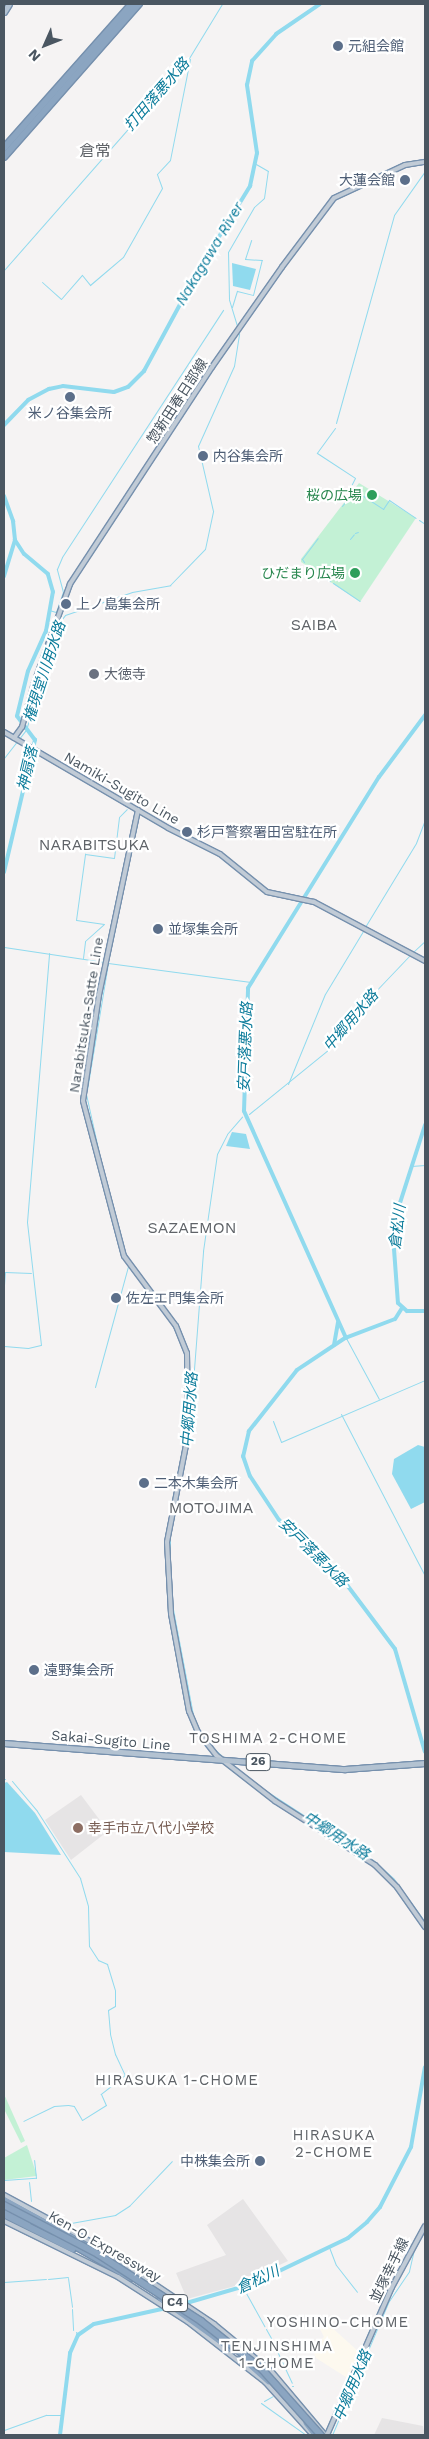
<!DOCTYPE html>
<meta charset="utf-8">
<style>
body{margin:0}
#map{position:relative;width:429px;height:2439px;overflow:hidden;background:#f5f3f3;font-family:"Work Sans","Noto Sans JP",sans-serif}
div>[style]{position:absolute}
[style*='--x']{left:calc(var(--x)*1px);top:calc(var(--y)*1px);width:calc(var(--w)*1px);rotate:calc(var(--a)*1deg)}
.commercial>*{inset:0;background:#fdf9ef}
.education>*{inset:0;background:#e6e4e5}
.green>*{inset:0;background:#c3f1d5}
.water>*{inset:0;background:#90daee}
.stream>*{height:1px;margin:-0.5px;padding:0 0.5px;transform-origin:0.5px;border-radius:0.5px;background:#90daee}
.river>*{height:4px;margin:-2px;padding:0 2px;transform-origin:2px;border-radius:2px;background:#90daee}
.roads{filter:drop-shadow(1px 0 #7690ad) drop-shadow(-1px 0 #7690ad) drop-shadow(0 1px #7690ad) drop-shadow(0 -1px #7690ad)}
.secondary>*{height:4px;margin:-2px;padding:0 2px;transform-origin:2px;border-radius:2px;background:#c1cbd6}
.primary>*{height:4.5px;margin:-2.25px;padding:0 2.25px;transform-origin:2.25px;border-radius:2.25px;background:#b3c2d1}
.highway>*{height:5.5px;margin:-2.75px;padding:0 2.75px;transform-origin:2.75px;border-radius:2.75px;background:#8ba5c1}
.bridges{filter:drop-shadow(1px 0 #7690ad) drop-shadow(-1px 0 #7690ad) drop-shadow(0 1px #7690ad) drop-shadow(0 -1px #7690ad)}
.highway-bridge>*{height:5.5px;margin:-2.75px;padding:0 2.75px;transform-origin:2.75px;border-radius:2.75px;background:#8ba5c1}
.dots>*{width:14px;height:14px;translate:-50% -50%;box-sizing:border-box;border:2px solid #fff;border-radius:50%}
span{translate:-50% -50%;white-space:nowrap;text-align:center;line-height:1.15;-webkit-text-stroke:4.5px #fff;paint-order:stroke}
.shield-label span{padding:1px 4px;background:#fff;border:1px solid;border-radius:4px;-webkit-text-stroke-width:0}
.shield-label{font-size:12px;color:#4a5661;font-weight:700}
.service-label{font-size:14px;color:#4e5e75}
.left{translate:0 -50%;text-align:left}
.right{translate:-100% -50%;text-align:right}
.street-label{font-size:14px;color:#4a5661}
.leisure-label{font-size:14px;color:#27864d}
.worship-label{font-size:14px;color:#5b616d}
.education-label{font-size:14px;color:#785e54}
.water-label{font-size:15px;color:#0c7c9b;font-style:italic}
.neighbourhood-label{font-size:15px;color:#5f6368;letter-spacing:1px}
.quarter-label{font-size:16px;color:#5f6368}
.frame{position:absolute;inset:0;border:5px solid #4a5661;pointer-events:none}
.north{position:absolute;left:20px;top:20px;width:50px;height:50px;-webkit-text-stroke:4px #fff;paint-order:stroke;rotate:226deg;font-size:14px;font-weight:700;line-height:20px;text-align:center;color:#4a5661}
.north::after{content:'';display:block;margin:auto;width:18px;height:22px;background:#4a5661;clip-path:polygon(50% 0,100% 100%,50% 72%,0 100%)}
</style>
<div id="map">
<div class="commercial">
<div style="clip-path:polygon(329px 2325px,359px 2352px,349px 2379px,316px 2358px,312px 2348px,324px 2337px,320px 2329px)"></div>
</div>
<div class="education">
<div style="clip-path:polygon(81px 1795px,108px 1831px,71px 1860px,45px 1820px)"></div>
<div style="clip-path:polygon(243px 2199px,288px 2261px,235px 2286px,187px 2299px,176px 2273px,226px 2255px,207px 2225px)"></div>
<div style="clip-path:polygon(382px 2418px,423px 2426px,425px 2435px,374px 2435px)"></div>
</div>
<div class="green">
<div style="clip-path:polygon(359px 483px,416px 518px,360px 602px,301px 562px,301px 559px)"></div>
<div style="clip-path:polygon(4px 2094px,25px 2141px,21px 2143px,4px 2109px)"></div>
<div style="clip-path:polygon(27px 2145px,37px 2176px,4px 2180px,4px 2158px)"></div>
</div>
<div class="water">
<div style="clip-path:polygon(232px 263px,256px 269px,250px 290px,233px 286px)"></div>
<div style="clip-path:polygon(232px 1132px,246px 1134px,250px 1149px,226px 1146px)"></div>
<div style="clip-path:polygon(418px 1445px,425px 1447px,425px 1502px,411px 1509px,392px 1474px,394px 1459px)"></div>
<div style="clip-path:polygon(7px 1782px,35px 1813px,61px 1855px,4px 1852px,4px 1783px)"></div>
</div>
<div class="stream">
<div style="--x:4;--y:270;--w:276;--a:-48.7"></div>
<div style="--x:186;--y:63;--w:69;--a:-58.6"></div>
<div style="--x:42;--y:282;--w:25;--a:42"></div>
<div style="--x:61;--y:299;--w:32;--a:-49"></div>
<div style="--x:82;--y:275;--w:13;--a:51"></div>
<div style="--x:90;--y:285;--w:43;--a:-40.3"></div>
<div style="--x:123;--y:257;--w:79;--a:-60.5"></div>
<div style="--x:162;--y:188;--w:15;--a:-110"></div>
<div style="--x:157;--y:174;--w:19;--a:-47"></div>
<div style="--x:170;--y:160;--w:103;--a:-78.8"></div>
<div style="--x:232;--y:307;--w:17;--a:-73"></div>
<div style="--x:237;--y:291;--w:16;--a:14"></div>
<div style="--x:253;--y:295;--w:36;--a:-76"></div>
<div style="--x:262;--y:260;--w:17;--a:-177"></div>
<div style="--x:245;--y:259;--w:20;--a:-72"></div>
<div style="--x:238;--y:329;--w:31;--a:-107"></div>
<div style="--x:229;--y:299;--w:47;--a:-91.2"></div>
<div style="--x:228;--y:252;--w:52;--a:-60"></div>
<div style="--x:254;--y:207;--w:13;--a:-42"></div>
<div style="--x:264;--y:198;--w:27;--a:-82"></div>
<div style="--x:268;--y:171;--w:14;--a:-150"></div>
<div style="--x:336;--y:423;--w:216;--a:-74.4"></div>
<div style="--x:394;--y:215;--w:54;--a:-54.8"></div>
<div style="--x:335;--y:428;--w:31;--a:126"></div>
<div style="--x:317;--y:453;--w:45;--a:33.3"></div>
<div style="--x:355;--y:478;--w:7;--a:117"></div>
<div style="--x:354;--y:490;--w:35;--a:33"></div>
<div style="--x:383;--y:509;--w:11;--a:-56"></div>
<div style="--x:389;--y:500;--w:32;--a:34"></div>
<div style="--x:342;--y:506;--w:19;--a:-51"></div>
<div style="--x:419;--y:520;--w:7;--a:34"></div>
<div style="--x:355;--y:533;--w:3;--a:-18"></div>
<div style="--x:350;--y:539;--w:6;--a:-51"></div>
<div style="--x:304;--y:562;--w:4;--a:-124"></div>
<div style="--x:302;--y:559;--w:26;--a:-53"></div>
<div style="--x:321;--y:575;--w:11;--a:34"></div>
<div style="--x:333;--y:583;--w:32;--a:34"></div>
<div style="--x:49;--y:610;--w:7;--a:16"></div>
<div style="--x:56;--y:612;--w:21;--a:-71"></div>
<div style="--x:63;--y:592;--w:24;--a:-105"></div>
<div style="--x:57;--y:569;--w:13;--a:-67"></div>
<div style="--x:62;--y:557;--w:295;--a:-56.9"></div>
<div style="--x:4;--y:758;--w:36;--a:-52"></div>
<div style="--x:26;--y:730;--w:111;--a:-73.2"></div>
<div style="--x:58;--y:624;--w:11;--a:-52"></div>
<div style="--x:65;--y:615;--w:71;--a:-18.9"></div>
<div style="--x:132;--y:592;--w:39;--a:-10"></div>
<div style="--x:170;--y:585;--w:50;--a:-45.8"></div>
<div style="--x:205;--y:549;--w:39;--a:-78"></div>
<div style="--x:213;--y:511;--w:67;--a:-103"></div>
<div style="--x:198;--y:446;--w:88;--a:-65.8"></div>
<div style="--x:234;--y:366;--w:33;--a:-81"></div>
<div style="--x:365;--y:927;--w:98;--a:-58.7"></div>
<div style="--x:416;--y:843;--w:25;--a:-69"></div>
<div style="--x:4;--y:947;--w:101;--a:8.5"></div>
<div style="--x:413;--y:952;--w:16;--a:-43"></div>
<div style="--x:83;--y:958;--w:17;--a:-83"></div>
<div style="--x:85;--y:941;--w:25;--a:-42"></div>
<div style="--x:104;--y:924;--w:28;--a:-172"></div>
<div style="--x:76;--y:920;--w:67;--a:-82.2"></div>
<div style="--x:85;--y:854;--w:29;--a:8"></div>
<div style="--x:114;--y:858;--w:41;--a:-83"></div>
<div style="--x:119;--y:817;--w:11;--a:-45"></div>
<div style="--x:108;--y:963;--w:144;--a:7.6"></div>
<div style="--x:288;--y:1084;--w:97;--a:-67.7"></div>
<div style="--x:325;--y:994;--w:74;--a:-58.9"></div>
<div style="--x:87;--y:1090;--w:129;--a:-80.6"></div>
<div style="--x:86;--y:1094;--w:60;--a:77.6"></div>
<div style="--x:249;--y:1114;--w:103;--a:-39.1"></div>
<div style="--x:329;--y:1049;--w:66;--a:-51.7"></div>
<div style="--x:370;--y:997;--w:58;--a:-46.4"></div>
<div style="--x:411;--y:1166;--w:14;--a:-4"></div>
<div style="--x:4;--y:1285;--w:13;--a:-86"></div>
<div style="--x:5;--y:1272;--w:26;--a:2"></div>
<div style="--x:346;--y:1338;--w:69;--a:61.6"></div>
<div style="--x:4;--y:1346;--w:24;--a:5"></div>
<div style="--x:28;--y:1348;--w:13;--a:-13"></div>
<div style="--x:41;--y:1345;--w:124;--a:-96.5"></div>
<div style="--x:27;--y:1222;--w:270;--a:-85.3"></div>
<div style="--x:95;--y:1387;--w:125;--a:-74.7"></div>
<div style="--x:341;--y:1414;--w:182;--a:62.6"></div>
<div style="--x:273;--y:1421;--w:22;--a:69"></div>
<div style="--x:281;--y:1442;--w:157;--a:-23.3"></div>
<div style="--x:188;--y:1447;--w:197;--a:-85.6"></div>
<div style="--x:203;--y:1251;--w:98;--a:-81.8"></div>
<div style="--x:217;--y:1154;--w:22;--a:-63"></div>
<div style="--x:227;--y:1134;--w:23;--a:-49"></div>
<div style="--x:170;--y:1537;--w:31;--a:90"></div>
<div style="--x:173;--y:1609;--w:108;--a:79.3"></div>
<div style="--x:198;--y:1728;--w:9;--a:58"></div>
<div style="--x:208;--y:1743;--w:21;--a:43"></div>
<div style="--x:233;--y:1765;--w:22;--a:39"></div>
<div style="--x:4;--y:1779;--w:1;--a:0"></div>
<div style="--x:12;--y:1781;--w:39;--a:50"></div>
<div style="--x:37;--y:1811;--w:80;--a:57.3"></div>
<div style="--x:80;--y:1878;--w:29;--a:74"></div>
<div style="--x:88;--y:1906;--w:40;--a:88.6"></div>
<div style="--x:89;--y:1946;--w:17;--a:57"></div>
<div style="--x:98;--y:1960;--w:10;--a:24"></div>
<div style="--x:107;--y:1964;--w:27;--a:73"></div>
<div style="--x:115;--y:1990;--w:16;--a:90"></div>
<div style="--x:115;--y:2006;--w:8;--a:150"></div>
<div style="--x:108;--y:2010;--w:24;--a:85"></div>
<div style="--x:110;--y:2034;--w:21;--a:76"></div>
<div style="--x:115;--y:2054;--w:23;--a:65"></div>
<div style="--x:125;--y:2075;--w:31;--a:142"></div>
<div style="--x:101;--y:2094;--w:12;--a:66"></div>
<div style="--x:106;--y:2105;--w:28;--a:148"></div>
<div style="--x:82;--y:2120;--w:16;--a:-120"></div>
<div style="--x:74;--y:2106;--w:6;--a:-171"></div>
<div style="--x:68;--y:2105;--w:14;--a:176"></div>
<div style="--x:54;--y:2106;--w:34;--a:154"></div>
<div style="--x:257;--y:1785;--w:138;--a:32.9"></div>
<div style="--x:373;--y:1860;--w:28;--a:42"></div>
<div style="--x:394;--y:1879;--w:53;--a:54.2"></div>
<div style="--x:4;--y:2180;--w:32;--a:-4"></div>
<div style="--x:36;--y:2178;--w:18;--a:-96"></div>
<div style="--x:29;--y:2182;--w:19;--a:84"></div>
<div style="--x:71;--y:2223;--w:45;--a:-10.3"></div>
<div style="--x:115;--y:2215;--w:17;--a:-33"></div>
<div style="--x:129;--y:2206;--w:62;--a:-46.3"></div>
<div style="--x:422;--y:2235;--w:6;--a:-59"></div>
<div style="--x:329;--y:2247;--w:19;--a:69"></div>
<div style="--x:336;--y:2265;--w:34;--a:52"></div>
<div style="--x:68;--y:2278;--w:29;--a:82"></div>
<div style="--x:48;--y:2279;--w:20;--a:-6"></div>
<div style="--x:4;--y:2282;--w:42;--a:-4.1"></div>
<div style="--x:244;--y:2288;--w:2;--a:63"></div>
<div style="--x:246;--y:2293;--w:38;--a:61"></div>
<div style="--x:72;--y:2309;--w:21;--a:87"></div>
<div style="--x:266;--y:2329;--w:21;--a:61"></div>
<div style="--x:76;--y:2332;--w:4;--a:56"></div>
<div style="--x:277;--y:2351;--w:35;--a:65"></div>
<div style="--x:292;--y:2386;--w:1;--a:0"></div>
<div style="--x:264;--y:2401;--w:10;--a:-29"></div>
<div style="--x:261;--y:2403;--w:55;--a:35.4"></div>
<div style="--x:4;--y:2430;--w:45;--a:-19.7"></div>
<div style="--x:46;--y:2415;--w:16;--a:0"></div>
<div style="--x:332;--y:2435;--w:146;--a:-67"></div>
<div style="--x:389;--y:2301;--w:36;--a:-56"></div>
<div style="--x:409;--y:2271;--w:22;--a:-77"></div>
</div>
<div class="river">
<div style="--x:4;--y:425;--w:35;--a:-46"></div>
<div style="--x:28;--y:400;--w:24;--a:-28"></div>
<div style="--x:49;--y:389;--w:14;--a:-12"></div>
<div style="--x:63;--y:386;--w:51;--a:6.7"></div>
<div style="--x:114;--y:392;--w:15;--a:-20"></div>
<div style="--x:128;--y:387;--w:23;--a:-45"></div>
<div style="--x:144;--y:371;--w:114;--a:-61.6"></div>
<div style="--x:198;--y:271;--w:100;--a:-58.5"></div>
<div style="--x:250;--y:186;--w:34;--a:-78"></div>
<div style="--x:257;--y:153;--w:69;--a:-98.4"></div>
<div style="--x:247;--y:85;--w:25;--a:-78"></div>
<div style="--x:252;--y:61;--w:36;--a:-48"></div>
<div style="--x:276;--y:34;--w:53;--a:-34.3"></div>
<div style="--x:4;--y:496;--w:27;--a:70"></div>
<div style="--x:13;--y:521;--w:19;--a:84"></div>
<div style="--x:15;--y:540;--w:38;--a:107"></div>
<div style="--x:4;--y:872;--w:136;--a:-76.8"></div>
<div style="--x:35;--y:740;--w:30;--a:-127"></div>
<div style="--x:17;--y:716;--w:46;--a:-76.3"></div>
<div style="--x:28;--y:671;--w:44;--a:-65.8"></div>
<div style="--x:46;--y:631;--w:40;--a:-80"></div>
<div style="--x:53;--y:592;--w:19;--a:-106"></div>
<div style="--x:48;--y:574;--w:31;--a:-140"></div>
<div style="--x:24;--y:554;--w:17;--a:-123"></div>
<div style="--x:425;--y:1125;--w:82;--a:107.8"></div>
<div style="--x:400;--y:1203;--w:46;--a:97.4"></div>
<div style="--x:394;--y:1249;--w:54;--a:85.8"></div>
<div style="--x:398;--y:1303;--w:12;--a:42"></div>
<div style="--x:407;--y:1311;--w:18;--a:0"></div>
<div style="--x:402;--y:1308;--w:13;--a:122"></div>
<div style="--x:395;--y:1319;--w:53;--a:159.2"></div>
<div style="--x:345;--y:1338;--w:58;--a:146.3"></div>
<div style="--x:297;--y:1370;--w:78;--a:128.2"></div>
<div style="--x:249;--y:1431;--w:26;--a:103"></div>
<div style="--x:243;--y:1456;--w:21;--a:71"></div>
<div style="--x:250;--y:1476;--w:53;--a:56.6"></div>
<div style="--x:279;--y:1520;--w:94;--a:43.7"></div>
<div style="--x:347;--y:1585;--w:80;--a:53.1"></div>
<div style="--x:395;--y:1649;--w:107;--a:73.8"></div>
<div style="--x:346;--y:1338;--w:249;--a:-114.2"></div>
<div style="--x:244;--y:1111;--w:123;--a:-88.1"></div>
<div style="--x:248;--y:988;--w:248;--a:-58.2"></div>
<div style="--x:379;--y:777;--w:77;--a:-53.4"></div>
<div style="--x:334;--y:1345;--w:23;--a:-80"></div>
<div style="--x:183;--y:2304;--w:72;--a:-16.2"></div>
<div style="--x:252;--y:2284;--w:106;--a:-25.6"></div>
<div style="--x:348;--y:2238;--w:25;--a:-40"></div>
<div style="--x:367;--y:2222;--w:20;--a:-49"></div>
<div style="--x:380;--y:2207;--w:68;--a:-62.7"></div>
<div style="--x:411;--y:2147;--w:81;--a:-80.1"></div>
<div style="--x:60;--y:2435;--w:83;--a:-83"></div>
<div style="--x:70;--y:2353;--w:20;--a:-66"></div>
<div style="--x:78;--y:2335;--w:19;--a:-35"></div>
<div style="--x:94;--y:2324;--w:74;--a:-12.5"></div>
</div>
<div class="roads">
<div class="secondary">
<div style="--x:4;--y:732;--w:190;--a:30.3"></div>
<div style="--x:168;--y:828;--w:58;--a:26.6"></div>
<div style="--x:220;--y:854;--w:60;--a:39"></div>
<div style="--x:267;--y:892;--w:48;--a:12"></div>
<div style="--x:314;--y:902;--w:126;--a:28"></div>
<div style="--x:14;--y:738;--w:14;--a:-54"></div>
<div style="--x:22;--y:727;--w:46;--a:-74.7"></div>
<div style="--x:34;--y:683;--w:105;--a:-70"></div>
<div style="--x:70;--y:584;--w:259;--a:-56.8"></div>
<div style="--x:212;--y:367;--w:122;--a:-55"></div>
<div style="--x:282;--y:267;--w:86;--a:-53"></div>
<div style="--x:334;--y:198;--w:78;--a:-24.9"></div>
<div style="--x:405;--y:165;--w:20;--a:-9"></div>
<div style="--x:138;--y:810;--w:189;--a:101.9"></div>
<div style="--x:99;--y:995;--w:107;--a:98.6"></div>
<div style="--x:83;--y:1101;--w:160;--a:75.2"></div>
<div style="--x:124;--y:1256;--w:87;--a:53.4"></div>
<div style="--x:176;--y:1326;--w:29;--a:68"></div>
<div style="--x:187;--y:1353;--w:82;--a:89.3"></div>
<div style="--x:188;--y:1435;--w:109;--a:101.1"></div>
<div style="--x:167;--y:1542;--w:72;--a:86.8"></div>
<div style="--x:171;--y:1614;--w:99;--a:79.5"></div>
<div style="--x:189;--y:1711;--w:23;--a:67"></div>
<div style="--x:198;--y:1732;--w:29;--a:52"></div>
<div style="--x:216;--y:1755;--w:75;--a:37.9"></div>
<div style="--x:275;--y:1801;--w:119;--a:32.6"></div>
<div style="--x:375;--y:1865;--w:31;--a:45"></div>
<div style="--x:397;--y:1887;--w:49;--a:55"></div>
<div style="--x:4;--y:2195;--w:101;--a:28.3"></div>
<div style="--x:93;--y:2243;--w:146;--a:33.8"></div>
<div style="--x:214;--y:2324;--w:75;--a:39.6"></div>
<div style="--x:272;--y:2372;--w:82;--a:49.9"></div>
<div style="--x:4;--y:2221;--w:127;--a:26.2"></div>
<div style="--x:118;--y:2277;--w:83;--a:32.7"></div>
<div style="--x:188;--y:2322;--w:98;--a:37.9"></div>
<div style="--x:265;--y:2382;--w:72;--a:47.8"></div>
<div style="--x:327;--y:2435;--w:162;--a:-66.3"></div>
<div style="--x:392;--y:2287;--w:69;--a:-61.6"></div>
</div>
<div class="primary">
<div style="--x:4;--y:12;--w:9;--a:-58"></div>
<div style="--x:4;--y:1743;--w:342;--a:4.4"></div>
<div style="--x:345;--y:1769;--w:80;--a:-4.3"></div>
</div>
<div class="highway">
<div style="--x:4;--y:148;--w:193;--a:-48.4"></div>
<div style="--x:4;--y:157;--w:204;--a:-48.6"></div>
<div style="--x:4;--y:2200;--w:107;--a:29"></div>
<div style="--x:4;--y:2209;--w:27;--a:27"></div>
<div style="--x:4;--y:2214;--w:77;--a:26.9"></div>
<div style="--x:56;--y:2235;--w:86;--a:29.8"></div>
<div style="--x:161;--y:2298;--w:89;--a:35.8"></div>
<div style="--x:242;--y:2357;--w:36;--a:42"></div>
<div style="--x:307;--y:2423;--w:15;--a:53"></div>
</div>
</div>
<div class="bridges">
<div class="highway-bridge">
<div style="--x:4;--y:2205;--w:106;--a:27.5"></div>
<div style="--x:98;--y:2254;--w:123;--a:33"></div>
<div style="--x:201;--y:2321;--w:78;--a:38.2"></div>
<div style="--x:262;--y:2369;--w:89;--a:48.2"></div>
</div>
</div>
<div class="dots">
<div style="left:338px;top:46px;background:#5c6f8a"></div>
<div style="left:405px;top:180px;background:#5c6f8a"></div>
<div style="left:70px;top:397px;background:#5c6f8a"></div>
<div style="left:203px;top:456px;background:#5c6f8a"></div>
<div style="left:372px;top:495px;background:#2e9e5b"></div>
<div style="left:355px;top:573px;background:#2e9e5b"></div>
<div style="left:66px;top:604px;background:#5c6f8a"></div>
<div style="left:94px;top:674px;background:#6b7280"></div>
<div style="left:187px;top:832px;background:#5c6f8a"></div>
<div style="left:158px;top:929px;background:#5c6f8a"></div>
<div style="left:116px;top:1298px;background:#5c6f8a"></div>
<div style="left:144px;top:1483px;background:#5c6f8a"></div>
<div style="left:34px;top:1670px;background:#5c6f8a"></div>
<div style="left:78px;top:1828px;background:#8d6e63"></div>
<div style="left:260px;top:2161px;background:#5c6f8a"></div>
</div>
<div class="shield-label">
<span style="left:258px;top:1762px">26</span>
<span style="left:175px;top:2303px">C4</span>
</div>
<div class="service-label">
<span class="left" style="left:348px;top:46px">元組会館</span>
<span class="right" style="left:395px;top:180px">大蓮会館</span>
<span style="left:70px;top:413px">米ノ谷集会所</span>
<span class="left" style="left:213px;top:456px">内谷集会所</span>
<span class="left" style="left:76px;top:604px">上ノ島集会所</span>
<span class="left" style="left:197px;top:832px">杉戸警察署田宮駐在所</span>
<span class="left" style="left:168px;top:929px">並塚集会所</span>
<span class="left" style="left:126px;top:1298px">佐左エ門集会所</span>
<span class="left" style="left:154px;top:1483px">二本木集会所</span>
<span class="left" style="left:44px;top:1670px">遠野集会所</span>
<span class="right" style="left:250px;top:2161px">中株集会所</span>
</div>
<div class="street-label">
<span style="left:177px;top:401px;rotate:-57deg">惣新田春日部線</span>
<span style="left:122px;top:788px;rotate:30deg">Namiki-Sugito Line</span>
<span style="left:86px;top:1015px;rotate:-81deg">Narabitsuka-Satte Line</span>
<span style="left:111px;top:1740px;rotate:5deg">Sakai-Sugito Line</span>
<span style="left:105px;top:2246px;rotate:30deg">Ken-O Expressway</span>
<span style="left:389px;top:2270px;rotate:-64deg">並塚幸手線</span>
</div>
<div class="leisure-label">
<span class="right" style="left:362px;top:495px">桜の広場</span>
<span class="right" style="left:345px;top:573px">ひだまり広場</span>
</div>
<div class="worship-label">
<span class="left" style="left:104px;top:674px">大徳寺</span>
</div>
<div class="education-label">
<span class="left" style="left:88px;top:1828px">幸手市立八代小学校</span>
</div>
<div class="water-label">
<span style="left:157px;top:95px;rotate:-49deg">打田落悪水路</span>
<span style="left:210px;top:254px;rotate:-59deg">Nakagawa River</span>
<span style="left:45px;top:672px;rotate:-72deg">権現堂川用水路</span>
<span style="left:28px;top:769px;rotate:-77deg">神扇落</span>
<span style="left:351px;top:1021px;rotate:-49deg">中郷用水路</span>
<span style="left:246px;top:1047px;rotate:-88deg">安戸落悪水路</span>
<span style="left:398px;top:1227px;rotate:-83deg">倉松川</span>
<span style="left:190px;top:1410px;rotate:-86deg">中郷用水路</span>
<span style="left:313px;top:1553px;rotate:45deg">安戸落悪水路</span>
<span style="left:336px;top:1836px;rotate:33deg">中郷用水路</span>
<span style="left:258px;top:2280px;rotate:-25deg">倉松川</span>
<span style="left:353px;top:2386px;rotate:-67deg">中郷用水路</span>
</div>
<div class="neighbourhood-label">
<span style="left:268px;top:1739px">TOSHIMA 2-CHOME</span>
<span style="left:177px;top:2081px">HIRASUKA 1-CHOME</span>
<span style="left:334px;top:2144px">HIRASUKA<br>2-CHOME</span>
<span style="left:338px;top:2323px">YOSHINO-CHOME</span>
<span style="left:277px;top:2355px">TENJINSHIMA<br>1-CHOME</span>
</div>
<div class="quarter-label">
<span style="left:95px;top:151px">倉常</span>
<span style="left:314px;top:625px">SAIBA</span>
<span style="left:94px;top:845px">NARABITSUKA</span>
<span style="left:192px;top:1228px">SAZAEMON</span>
<span style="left:211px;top:1508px">MOTOJIMA</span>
</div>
<div class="frame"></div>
<div class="north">N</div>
</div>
